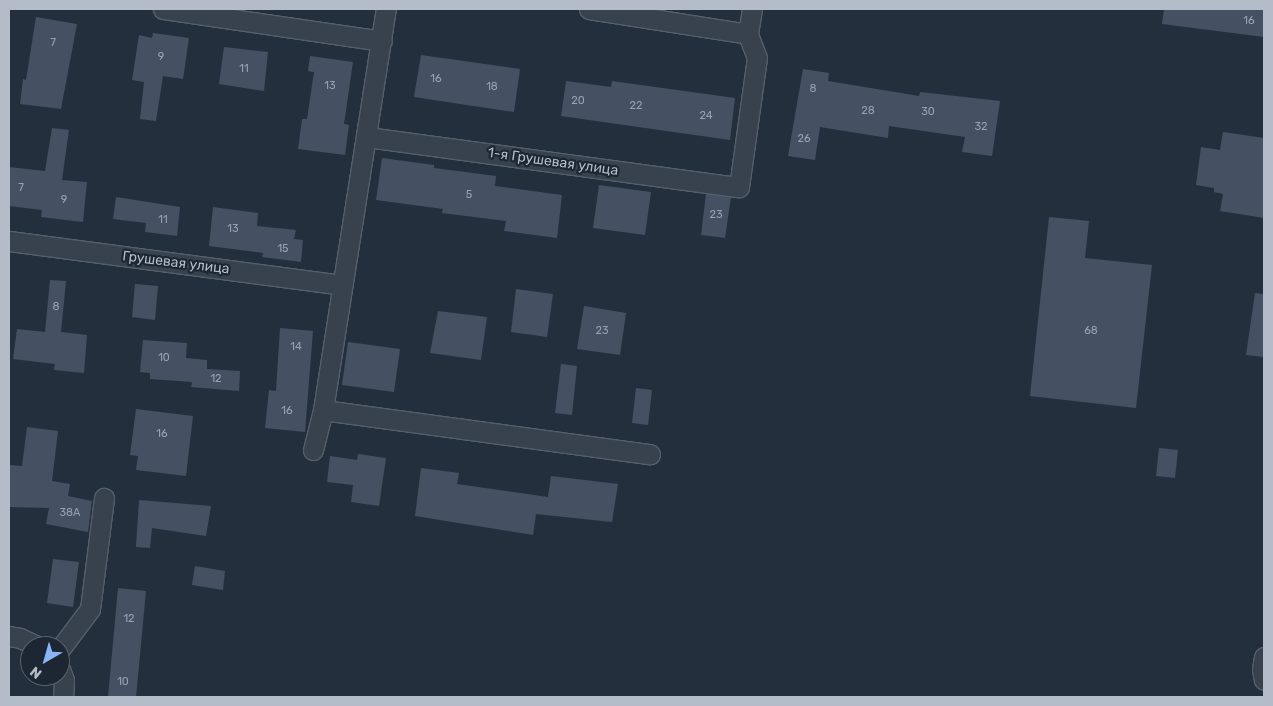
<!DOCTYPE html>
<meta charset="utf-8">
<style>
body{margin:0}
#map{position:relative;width:1273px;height:706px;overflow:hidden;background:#242f3e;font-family:Rubik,sans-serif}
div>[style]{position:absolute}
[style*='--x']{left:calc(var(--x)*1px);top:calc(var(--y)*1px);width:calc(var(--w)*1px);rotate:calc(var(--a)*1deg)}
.building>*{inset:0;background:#455162}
.roads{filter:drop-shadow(1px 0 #565f6c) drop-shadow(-1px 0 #565f6c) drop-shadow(0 1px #565f6c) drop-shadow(0 -1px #565f6c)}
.minor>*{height:19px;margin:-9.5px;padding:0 9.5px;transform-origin:9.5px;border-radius:9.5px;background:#38414e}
span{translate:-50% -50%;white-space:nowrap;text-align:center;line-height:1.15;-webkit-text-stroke:4.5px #1d2633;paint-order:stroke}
.number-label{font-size:11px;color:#98a1af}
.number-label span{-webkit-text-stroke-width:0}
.street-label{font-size:14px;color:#b4bcc9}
.frame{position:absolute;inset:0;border:10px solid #b4bcc9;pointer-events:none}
.north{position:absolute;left:20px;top:636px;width:50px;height:50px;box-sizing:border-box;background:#1d2633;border:1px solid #59626f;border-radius:50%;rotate:218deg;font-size:14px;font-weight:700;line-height:20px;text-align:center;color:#b4bcc9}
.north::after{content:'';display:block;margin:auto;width:18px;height:22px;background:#8ab4f8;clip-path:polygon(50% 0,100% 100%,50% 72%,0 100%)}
</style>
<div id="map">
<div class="building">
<div style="clip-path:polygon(1164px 9px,1264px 9px,1264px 37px,1162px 24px)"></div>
<div style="clip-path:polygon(36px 17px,77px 24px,61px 109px,20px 104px,23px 79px,26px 80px)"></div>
<div style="clip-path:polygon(153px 33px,189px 38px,183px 79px,163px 76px,156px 121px,140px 119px,144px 82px,132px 80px,139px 35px,152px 38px)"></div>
<div style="clip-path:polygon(224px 47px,268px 52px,264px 91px,219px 84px)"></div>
<div style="clip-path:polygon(421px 55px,520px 69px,514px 112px,414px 97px)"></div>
<div style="clip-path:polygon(310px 56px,353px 62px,344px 124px,349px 125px,345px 155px,298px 149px,302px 119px,307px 119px,314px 72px,308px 71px)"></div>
<div style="clip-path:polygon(803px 69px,829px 73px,828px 81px,919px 96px,920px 92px,1000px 101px,992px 156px,962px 152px,965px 137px,889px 126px,888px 138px,820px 127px,815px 160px,788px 156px)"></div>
<div style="clip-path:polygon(566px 81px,611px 87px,612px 81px,735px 98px,730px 140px,561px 116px)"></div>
<div style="clip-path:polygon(52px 128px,69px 130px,62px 180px,87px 182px,83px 222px,41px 217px,42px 210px,9px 206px,9px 167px,45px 171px)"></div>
<div style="clip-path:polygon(1223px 132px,1264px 138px,1264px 218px,1220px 211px,1223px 194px,1214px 192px,1214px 188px,1196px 185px,1201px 147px,1220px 150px)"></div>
<div style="clip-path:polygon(382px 158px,434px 165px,434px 168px,496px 176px,495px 186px,562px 195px,557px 238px,504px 231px,506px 221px,442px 213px,443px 209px,376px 200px)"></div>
<div style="clip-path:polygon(599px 185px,651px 192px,645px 235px,593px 228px)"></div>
<div style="clip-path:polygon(706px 194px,731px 197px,725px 238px,701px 235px)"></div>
<div style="clip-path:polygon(116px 197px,180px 207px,177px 236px,145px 232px,146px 223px,113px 219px)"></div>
<div style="clip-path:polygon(213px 207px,258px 213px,257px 226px,296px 230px,294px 239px,303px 240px,301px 262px,262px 257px,263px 253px,209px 246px)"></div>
<div style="clip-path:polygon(1049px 217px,1089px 221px,1085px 258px,1152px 265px,1136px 408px,1030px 396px)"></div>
<div style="clip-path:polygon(50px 280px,66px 281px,61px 332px,87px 335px,84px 373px,54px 370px,55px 364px,13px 359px,17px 329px,45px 332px)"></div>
<div style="clip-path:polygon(135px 284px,158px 286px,155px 320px,132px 317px)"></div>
<div style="clip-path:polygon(516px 289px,553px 294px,547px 337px,511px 332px)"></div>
<div style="clip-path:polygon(1255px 293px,1264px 294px,1264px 357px,1246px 355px)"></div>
<div style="clip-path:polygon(584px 306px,626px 313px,620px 355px,577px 349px)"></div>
<div style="clip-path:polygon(438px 311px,487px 317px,481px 360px,430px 353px)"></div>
<div style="clip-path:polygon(280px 328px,313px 331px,305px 432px,265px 428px,269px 390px,276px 391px)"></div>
<div style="clip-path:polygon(143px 340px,187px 343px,186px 358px,207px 360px,207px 369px,240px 371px,239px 391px,191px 387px,192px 382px,150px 379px,150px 373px,140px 372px)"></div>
<div style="clip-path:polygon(348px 342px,400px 349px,394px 392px,342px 385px)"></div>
<div style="clip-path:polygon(561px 364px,577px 366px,572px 415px,555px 413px)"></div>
<div style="clip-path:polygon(636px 388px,652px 390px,648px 425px,632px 423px)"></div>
<div style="clip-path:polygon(136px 409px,193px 416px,186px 476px,136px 470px,138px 456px,130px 455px)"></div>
<div style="clip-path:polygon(27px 427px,58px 431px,52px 481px,70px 484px,68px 496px,92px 501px,88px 532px,46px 524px,49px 508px,9px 507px,9px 465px,22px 466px)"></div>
<div style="clip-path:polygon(1159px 448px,1178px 450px,1175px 478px,1156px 476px)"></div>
<div style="clip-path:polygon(358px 454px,386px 458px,379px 506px,351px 502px,353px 485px,327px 482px,330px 456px,357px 460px)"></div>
<div style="clip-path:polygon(421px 468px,459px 473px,457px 484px,548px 497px,551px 476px,618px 484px,612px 522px,536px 514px,533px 535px,415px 516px)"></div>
<div style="clip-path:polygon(139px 500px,211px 506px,206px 536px,152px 528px,150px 548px,136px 547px)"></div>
<div style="clip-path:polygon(53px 559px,79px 562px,73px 607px,47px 603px)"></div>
<div style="clip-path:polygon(195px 566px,225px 571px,223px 590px,192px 585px)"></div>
<div style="clip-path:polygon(118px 588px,146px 591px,136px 697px,108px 697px)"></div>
</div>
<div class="roads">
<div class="minor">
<div style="--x:163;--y:9;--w:221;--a:8.3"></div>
<div style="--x:589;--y:9;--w:161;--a:8.9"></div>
<div style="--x:748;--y:34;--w:25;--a:-81"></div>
<div style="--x:367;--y:137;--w:375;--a:7.7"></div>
<div style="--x:739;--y:187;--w:130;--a:-82.1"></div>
<div style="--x:757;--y:58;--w:26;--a:-111"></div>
<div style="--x:9;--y:241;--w:336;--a:7.5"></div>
<div style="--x:323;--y:410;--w:330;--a:7.7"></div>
<div style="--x:313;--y:450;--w:41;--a:-76"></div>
<div style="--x:323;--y:410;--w:406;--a:-81.1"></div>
<div style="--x:9;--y:636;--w:11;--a:10"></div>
<div style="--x:20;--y:638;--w:19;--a:25"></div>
<div style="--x:60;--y:649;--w:50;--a:-53.1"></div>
<div style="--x:90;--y:609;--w:112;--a:-82.8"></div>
<div style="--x:1264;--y:657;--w:12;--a:99"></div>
<div style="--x:1262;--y:669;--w:11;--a:80"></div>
<div style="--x:60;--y:669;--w:12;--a:70"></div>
<div style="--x:64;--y:680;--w:17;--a:93"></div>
</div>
</div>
<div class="number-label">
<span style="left:1249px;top:21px">16</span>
<span style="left:53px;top:43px">7</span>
<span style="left:161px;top:57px">9</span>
<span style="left:244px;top:69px">11</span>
<span style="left:436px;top:79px">16</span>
<span style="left:330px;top:86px">13</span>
<span style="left:492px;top:87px">18</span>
<span style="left:813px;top:89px">8</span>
<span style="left:578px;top:101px">20</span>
<span style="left:636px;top:106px">22</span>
<span style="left:868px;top:111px">28</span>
<span style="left:928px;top:112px">30</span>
<span style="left:706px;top:116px">24</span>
<span style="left:981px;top:127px">32</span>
<span style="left:804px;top:139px">26</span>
<span style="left:21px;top:188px">7</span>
<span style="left:469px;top:195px">5</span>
<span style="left:64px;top:200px">9</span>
<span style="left:716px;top:215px">23</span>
<span style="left:163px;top:220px">11</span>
<span style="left:233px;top:229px">13</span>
<span style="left:283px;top:249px">15</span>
<span style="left:56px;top:307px">8</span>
<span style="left:602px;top:331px">23</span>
<span style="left:1091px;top:331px">68</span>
<span style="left:296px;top:347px">14</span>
<span style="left:164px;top:358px">10</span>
<span style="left:216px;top:379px">12</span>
<span style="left:287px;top:411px">16</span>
<span style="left:162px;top:434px">16</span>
<span style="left:70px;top:513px">38А</span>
<span style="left:129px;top:619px">12</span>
<span style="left:123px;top:682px">10</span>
</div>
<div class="street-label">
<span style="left:553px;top:162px;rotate:8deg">1-я Грушевая улица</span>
<span style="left:176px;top:263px;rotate:7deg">Грушевая улица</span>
</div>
<div class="frame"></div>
<div class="north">N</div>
</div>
